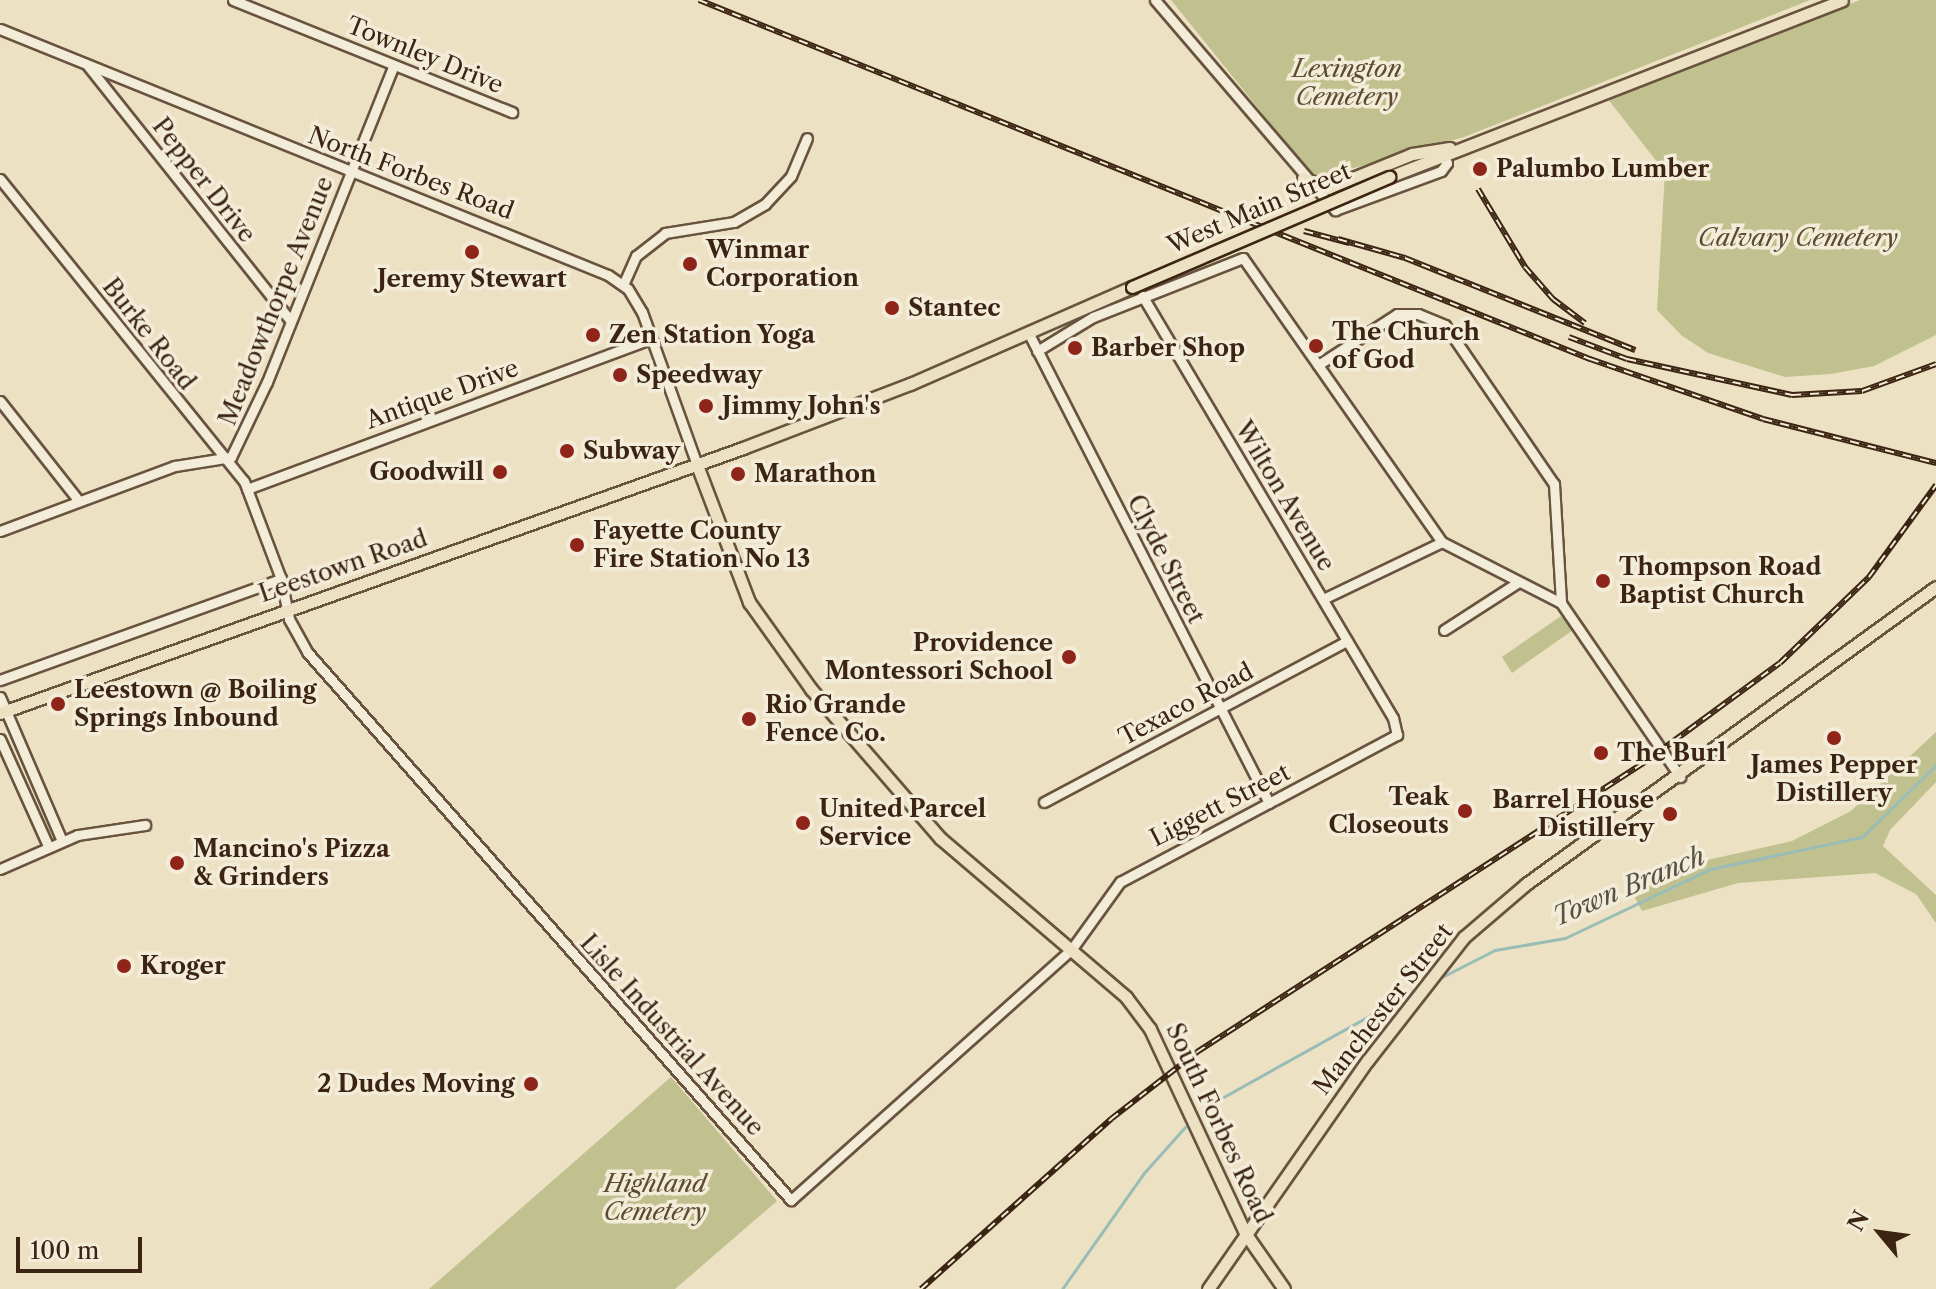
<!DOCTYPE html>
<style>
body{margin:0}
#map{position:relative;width:1936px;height:1289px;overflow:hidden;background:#ede1c4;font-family:"Libre Caslon Text",serif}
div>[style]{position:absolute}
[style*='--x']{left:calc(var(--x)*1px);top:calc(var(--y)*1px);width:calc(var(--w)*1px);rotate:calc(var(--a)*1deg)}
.green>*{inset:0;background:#c0c18f}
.stream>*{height:3px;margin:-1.5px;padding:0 1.5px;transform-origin:1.5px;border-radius:1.5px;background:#99bdb6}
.roads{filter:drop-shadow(2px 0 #68533e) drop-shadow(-2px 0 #68533e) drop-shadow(0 2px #68533e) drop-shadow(0 -2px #68533e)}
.minor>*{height:9px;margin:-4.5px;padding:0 4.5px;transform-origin:4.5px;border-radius:4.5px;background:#f3ecd9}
.major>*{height:11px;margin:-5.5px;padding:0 5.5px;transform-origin:5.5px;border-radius:5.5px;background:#ede1c4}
.rail>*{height:6px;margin-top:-3px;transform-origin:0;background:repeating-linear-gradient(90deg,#f3ecd9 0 9px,#3b2411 0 18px);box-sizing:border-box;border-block:2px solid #3b2411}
.bridges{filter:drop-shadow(2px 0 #3b2411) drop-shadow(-2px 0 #3b2411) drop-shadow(0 2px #3b2411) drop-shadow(0 -2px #3b2411)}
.major-bridge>*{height:11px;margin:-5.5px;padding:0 5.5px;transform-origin:5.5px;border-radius:5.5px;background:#ede1c4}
.dots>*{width:22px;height:22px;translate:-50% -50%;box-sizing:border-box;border:4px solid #f3ecd9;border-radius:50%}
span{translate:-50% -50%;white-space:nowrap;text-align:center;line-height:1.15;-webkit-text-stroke:7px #f3ecd9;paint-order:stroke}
.street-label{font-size:24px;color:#3b2411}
.park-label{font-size:24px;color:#5c4b30;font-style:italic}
.poi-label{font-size:24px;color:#3b2411;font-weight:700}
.left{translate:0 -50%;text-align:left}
.right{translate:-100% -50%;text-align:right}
.water-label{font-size:26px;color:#575243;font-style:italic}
.north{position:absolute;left:1840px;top:1193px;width:80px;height:80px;-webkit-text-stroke:6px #f3ecd9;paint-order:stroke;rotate:299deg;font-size:22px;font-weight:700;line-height:32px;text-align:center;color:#3b2411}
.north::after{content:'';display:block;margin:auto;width:28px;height:36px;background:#3b2411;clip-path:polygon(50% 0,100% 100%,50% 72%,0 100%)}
.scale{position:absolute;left:16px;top:1237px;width:126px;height:36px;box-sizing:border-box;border:4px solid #3b2411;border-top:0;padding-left:10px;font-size:24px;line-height:28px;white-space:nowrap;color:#3b2411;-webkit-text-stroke:6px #f3ecd9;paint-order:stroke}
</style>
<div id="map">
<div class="green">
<div style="clip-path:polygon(1171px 0,1810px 0,1464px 137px,1315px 179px)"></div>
<div style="clip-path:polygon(1860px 0,1936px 0,1936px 335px,1874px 366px,1831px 374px,1785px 377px,1708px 353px,1681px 335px,1657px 310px,1665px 172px,1607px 98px)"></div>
<div style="clip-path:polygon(1561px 616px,1573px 630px,1512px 673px,1502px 657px)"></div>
<div style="clip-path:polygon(1936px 732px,1936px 782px,1890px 830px,1883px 846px,1936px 895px,1936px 923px,1916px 894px,1875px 873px,1738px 883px,1642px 911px,1633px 894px,1676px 867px,1792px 841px,1851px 811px)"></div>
<div style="clip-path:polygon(671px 1077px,777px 1201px,675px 1289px,429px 1289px)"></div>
</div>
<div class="stream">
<div style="--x:1436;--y:980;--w:66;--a:-27"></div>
<div style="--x:1495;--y:950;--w:71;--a:-9.7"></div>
<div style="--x:1565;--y:938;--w:161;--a:-25.4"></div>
<div style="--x:1710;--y:869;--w:155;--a:-11.9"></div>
<div style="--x:1862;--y:837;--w:103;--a:-44.2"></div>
<div style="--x:1203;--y:1114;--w:21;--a:-43"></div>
<div style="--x:1218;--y:1100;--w:230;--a:-29.1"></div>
<div style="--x:1062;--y:1289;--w:141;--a:-54.8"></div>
<div style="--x:1143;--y:1174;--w:63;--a:-48.2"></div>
</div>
<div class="roads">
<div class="minor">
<div style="--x:233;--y:0;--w:301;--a:21.9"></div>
<div style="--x:1155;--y:0;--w:277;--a:49.4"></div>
<div style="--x:1335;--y:210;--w:113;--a:-20.2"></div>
<div style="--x:1441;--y:171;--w:10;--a:-53"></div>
<div style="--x:1447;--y:163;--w:9;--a:-117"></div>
<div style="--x:0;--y:29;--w:656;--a:22.03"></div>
<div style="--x:608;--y:275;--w:24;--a:35"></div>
<div style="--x:628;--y:289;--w:27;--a:59"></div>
<div style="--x:642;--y:312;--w:163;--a:70.2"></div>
<div style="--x:88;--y:66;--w:325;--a:51.5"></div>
<div style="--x:0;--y:179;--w:388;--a:51.1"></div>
<div style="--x:244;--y:481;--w:105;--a:69.3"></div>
<div style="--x:281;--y:579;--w:41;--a:78.7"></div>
<div style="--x:289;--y:619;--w:39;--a:61"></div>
<div style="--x:308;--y:653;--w:730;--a:48.56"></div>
<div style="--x:791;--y:1200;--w:375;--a:-41.8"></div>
<div style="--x:1071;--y:950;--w:84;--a:-54.2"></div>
<div style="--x:1120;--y:882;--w:314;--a:-28"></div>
<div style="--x:1397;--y:735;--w:17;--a:-103"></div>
<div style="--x:1393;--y:718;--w:491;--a:-120.7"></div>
<div style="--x:623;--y:285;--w:32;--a:-66"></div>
<div style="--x:636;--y:256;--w:37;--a:-38"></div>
<div style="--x:665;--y:233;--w:70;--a:-9.1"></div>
<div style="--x:734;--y:222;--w:36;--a:-30"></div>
<div style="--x:765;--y:204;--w:38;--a:-47"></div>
<div style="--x:791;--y:176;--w:41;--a:-67.2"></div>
<div style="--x:1028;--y:332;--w:529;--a:62.9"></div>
<div style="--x:1037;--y:351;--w:66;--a:-31.3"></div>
<div style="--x:1093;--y:317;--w:161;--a:-21.5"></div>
<div style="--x:1243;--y:258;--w:347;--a:55"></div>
<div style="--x:1442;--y:542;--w:134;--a:27.1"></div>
<div style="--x:1561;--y:603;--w:211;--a:55.6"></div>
<div style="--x:1318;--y:365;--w:94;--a:-32.8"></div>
<div style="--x:1397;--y:314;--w:21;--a:0"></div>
<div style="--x:1418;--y:314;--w:29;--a:22"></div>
<div style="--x:1445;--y:325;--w:193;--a:55.6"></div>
<div style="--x:1554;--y:484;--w:119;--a:86.6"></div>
<div style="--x:0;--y:401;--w:127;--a:51.7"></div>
<div style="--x:247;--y:489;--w:431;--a:-20.4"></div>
<div style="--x:0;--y:531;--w:187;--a:-20.4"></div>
<div style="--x:175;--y:466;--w:57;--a:-9.1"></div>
<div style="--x:231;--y:457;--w:83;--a:-64.4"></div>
<div style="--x:267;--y:382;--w:341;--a:-68.2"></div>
<div style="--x:1323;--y:599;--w:132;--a:-25.6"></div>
<div style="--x:1444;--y:630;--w:87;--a:-32.8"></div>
<div style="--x:0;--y:680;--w:299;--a:-19.8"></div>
<div style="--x:0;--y:697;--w:157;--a:66.7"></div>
<div style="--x:0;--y:739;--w:117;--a:65.8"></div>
<div style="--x:1044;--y:802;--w:343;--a:-28"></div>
<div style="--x:0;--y:869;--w:85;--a:-23.6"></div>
<div style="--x:78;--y:835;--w:68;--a:-8.5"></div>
</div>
<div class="major">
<div style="--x:1389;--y:177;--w:486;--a:-21.3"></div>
<div style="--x:1303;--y:178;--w:27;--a:22"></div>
<div style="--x:1328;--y:188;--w:91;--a:-22"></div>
<div style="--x:1412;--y:154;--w:38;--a:-9"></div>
<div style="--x:697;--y:465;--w:147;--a:69.2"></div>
<div style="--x:749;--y:602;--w:107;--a:54.5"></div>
<div style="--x:811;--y:689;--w:197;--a:49.1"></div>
<div style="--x:940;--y:838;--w:245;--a:40.5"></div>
<div style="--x:1126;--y:997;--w:40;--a:53"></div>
<div style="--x:1150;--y:1029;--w:225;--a:65"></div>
<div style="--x:1245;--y:1233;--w:68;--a:55.1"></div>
<div style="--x:0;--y:713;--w:789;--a:-19.63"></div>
<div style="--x:743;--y:448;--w:179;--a:-21"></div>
<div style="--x:910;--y:384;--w:242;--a:-23.6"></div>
<div style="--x:1208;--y:1289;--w:279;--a:-55.1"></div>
<div style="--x:1368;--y:1060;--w:156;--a:-52"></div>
<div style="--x:1464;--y:937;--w:82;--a:-40.5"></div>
<div style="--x:1526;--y:884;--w:506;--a:-35.92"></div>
</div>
</div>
<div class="rail">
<div style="--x:699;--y:0;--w:961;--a:21.95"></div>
<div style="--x:1590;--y:359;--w:183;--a:19.1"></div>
<div style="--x:1763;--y:419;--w:179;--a:14.3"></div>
<div style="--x:1478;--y:189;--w:91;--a:58.9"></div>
<div style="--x:1525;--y:267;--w:43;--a:48.8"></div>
<div style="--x:1553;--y:299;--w:40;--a:37"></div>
<div style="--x:1304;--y:231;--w:47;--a:14.9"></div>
<div style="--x:1338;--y:239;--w:70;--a:15.8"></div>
<div style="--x:1405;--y:258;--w:248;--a:21.8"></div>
<div style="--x:1569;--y:337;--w:62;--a:20.8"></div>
<div style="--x:1627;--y:359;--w:169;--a:12.3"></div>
<div style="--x:1792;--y:395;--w:70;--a:-3.3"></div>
<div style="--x:1862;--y:391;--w:79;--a:-20"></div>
<div style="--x:921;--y:1289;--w:255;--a:-41.8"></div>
<div style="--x:1111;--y:1119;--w:109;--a:-37.9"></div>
<div style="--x:1197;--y:1052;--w:534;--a:-32.92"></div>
<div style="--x:1645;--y:762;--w:167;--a:-36.3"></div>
<div style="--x:1780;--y:663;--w:124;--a:-44"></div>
<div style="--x:1869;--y:577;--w:114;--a:-53.9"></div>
</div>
<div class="bridges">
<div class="major-bridge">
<div style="--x:1132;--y:287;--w:280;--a:-23.2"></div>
</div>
</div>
<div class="dots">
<div style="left:1480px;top:169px;background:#8f2418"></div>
<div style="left:472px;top:252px;background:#8f2418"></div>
<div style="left:690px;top:264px;background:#8f2418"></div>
<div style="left:892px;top:308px;background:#8f2418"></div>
<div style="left:593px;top:335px;background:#8f2418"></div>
<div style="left:1316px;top:346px;background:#8f2418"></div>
<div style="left:1075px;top:348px;background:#8f2418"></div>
<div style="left:620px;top:375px;background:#8f2418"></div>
<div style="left:706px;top:406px;background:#8f2418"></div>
<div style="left:567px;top:451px;background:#8f2418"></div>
<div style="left:500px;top:472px;background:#8f2418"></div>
<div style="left:738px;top:474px;background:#8f2418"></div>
<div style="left:577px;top:545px;background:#8f2418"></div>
<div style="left:1603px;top:581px;background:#8f2418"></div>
<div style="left:1069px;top:657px;background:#8f2418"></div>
<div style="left:58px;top:704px;background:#8f2418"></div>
<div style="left:749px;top:719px;background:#8f2418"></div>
<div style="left:1834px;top:738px;background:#8f2418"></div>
<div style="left:1601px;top:753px;background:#8f2418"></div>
<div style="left:1465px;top:811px;background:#8f2418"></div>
<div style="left:1670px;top:814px;background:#8f2418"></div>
<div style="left:803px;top:823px;background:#8f2418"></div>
<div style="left:177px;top:863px;background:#8f2418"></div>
<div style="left:124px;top:966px;background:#8f2418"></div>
<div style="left:531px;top:1084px;background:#8f2418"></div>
</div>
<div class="street-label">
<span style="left:425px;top:55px;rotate:22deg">Townley Drive</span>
<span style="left:411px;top:173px;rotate:21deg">North Forbes Road</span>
<span style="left:204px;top:180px;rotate:52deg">Pepper Drive</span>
<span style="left:1259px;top:208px;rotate:-23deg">West Main Street</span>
<span style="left:276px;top:301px;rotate:-68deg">Meadowthorpe Avenue</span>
<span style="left:149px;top:334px;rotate:52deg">Burke Road</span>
<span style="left:442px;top:394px;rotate:-20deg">Antique Drive</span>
<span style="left:1285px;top:496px;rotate:59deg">Wilton Avenue</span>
<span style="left:1166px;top:559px;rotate:63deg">Clyde Street</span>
<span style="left:343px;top:566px;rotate:-19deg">Leestown Road</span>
<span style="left:1186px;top:704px;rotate:-28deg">Texaco Road</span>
<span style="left:1220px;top:805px;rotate:-27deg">Liggett Street</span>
<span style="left:1383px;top:1009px;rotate:-52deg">Manchester Street</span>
<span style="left:672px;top:1035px;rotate:48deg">Lisle Industrial Avenue</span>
<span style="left:1219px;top:1123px;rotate:65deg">South Forbes Road</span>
</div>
<div class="park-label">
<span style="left:1347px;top:83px">Lexington<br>Cemetery</span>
<span style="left:1798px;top:238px">Calvary Cemetery</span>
<span style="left:655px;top:1198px">Highland<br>Cemetery</span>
</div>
<div class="poi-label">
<span class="left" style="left:1496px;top:169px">Palumbo Lumber</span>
<span class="left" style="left:706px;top:264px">Winmar<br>Corporation</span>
<span style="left:472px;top:279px">Jeremy Stewart</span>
<span class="left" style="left:908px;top:308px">Stantec</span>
<span class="left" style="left:1332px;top:346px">The Church<br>of God</span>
<span class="left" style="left:609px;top:335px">Zen Station Yoga</span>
<span class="left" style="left:1091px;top:348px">Barber Shop</span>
<span class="left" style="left:636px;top:375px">Speedway</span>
<span class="left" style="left:722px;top:406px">Jimmy John's</span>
<span class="left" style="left:583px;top:451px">Subway</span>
<span class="right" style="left:484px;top:472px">Goodwill</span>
<span class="left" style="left:754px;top:474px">Marathon</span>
<span class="left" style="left:593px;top:545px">Fayette County<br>Fire Station No 13</span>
<span class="left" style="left:1619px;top:581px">Thompson Road<br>Baptist Church</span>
<span class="right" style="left:1053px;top:657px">Providence<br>Montessori School</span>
<span class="left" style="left:74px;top:704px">Leestown @ Boiling<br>Springs Inbound</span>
<span class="left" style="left:765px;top:719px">Rio Grande<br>Fence Co.</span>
<span class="left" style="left:1617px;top:753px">The Burl</span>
<span style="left:1834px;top:779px">James Pepper<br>Distillery</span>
<span class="right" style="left:1449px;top:811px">Teak<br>Closeouts</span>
<span class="right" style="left:1654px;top:814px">Barrel House<br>Distillery</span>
<span class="left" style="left:819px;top:823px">United Parcel<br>Service</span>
<span class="left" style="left:193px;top:863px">Mancino's Pizza<br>&amp; Grinders</span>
<span class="left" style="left:140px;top:966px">Kroger</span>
<span class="right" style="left:515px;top:1084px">2 Dudes Moving</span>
</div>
<div class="water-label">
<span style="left:1629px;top:887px;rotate:-23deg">Town Branch</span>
</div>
<div class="north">N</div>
<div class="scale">100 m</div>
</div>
